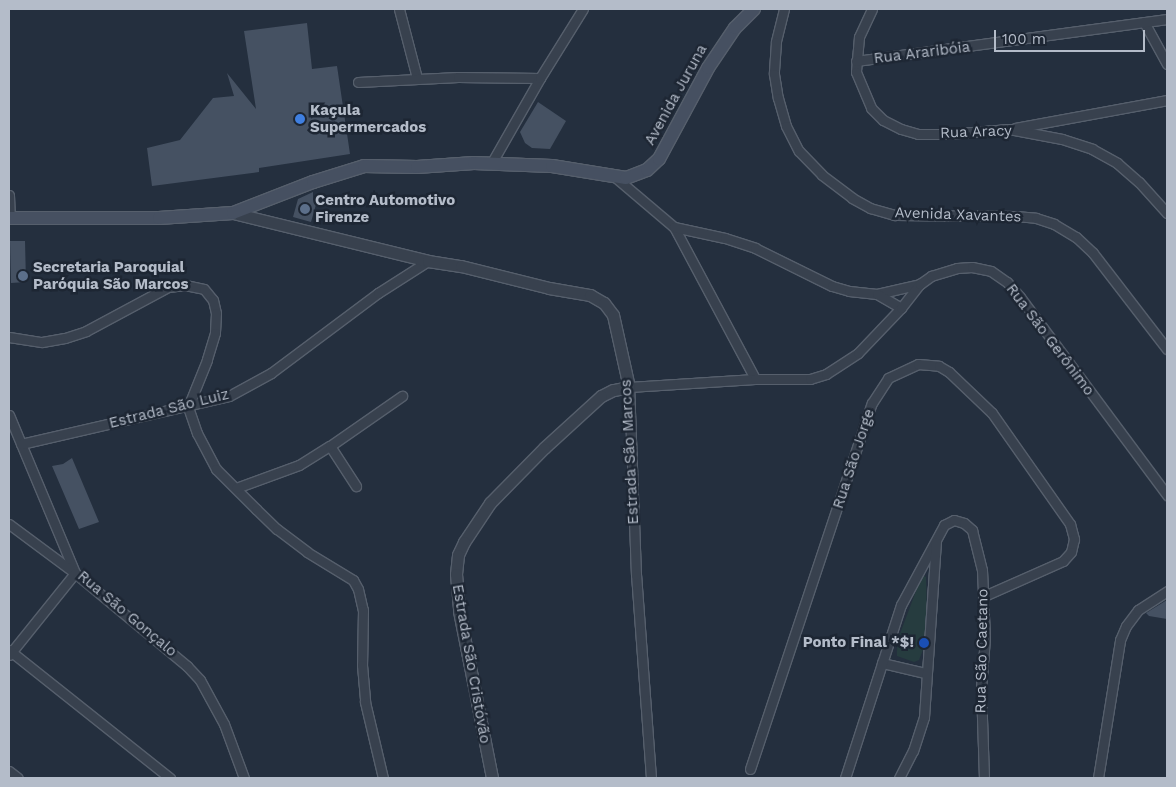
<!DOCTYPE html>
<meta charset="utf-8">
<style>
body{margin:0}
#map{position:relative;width:1176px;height:787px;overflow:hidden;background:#242f3e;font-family:"Work Sans",sans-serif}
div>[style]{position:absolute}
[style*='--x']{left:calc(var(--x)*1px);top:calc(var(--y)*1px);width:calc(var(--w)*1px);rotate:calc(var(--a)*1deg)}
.green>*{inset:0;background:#263c3f}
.building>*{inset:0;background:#455162}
.roads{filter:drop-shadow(1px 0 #565f6c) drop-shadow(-1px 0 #565f6c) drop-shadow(0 1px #565f6c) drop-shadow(0 -1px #565f6c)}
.minor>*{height:9px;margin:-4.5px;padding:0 4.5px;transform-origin:4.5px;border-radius:4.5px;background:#38414e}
.tertiary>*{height:11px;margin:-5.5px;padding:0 5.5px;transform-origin:5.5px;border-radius:5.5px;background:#38414e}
.secondary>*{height:12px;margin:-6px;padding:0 6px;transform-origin:6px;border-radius:6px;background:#465061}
.dots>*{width:14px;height:14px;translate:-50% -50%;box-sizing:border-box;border:2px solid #1d2633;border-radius:50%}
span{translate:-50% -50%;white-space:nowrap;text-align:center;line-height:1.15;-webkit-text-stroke:5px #1d2633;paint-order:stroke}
.street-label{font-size:15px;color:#b4bcc9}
.poi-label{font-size:15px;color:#b4bcc9;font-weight:700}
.left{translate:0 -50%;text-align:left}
.right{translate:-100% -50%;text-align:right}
.frame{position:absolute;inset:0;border:10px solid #b4bcc9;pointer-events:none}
.scale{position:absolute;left:994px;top:30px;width:151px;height:22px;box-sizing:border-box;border:2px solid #b4bcc9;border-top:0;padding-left:6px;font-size:15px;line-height:18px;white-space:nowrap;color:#b4bcc9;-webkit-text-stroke:4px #1d2633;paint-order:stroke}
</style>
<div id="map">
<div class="green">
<div style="clip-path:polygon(922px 575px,926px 577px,927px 618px,924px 647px,919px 660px,914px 662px,897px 656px,897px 651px,898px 639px)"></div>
</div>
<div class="building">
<div style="clip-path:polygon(307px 23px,312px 69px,337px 66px,350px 154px,259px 168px,259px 172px,152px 186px,147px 148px,180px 140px,213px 98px,234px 96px,227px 73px,256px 109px,244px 31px)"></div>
<div style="clip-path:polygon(538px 102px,566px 121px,550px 149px,532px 148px,525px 143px,520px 132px)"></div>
<div style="clip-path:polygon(313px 192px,313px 200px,317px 201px,311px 222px,293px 217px,298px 199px)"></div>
<div style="clip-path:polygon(10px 241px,25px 241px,26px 282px,11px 283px)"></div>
<div style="clip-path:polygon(72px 458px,99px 522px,79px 529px,52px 466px,63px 464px)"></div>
<div style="clip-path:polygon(1167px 600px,1167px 619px,1149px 616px,1146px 613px)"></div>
</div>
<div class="roads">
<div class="minor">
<div style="--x:399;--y:9;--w:71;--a:75.4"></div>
<div style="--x:784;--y:9;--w:34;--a:104"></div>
<div style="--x:776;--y:42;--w:32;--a:94"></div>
<div style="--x:774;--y:74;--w:24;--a:81"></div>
<div style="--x:778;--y:98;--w:29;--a:74"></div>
<div style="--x:786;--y:126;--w:28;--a:63"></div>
<div style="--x:799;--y:151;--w:33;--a:46"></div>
<div style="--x:822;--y:175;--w:38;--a:37"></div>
<div style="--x:852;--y:198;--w:21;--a:29"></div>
<div style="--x:870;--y:208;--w:26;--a:16"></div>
<div style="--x:895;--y:215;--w:120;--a:0.5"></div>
<div style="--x:1015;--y:216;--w:21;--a:5"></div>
<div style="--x:1036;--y:218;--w:19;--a:18"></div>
<div style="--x:1054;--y:224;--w:26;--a:31"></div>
<div style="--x:1076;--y:237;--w:23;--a:43"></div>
<div style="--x:1093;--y:253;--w:121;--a:52.4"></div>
<div style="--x:872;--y:9;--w:31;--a:115"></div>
<div style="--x:859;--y:37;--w:35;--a:95"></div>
<div style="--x:856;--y:72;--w:39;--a:67"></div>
<div style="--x:871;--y:108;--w:17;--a:45"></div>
<div style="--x:883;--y:120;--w:20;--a:27"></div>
<div style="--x:901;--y:129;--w:18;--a:16"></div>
<div style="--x:918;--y:134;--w:30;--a:0"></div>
<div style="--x:948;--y:134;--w:61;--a:-4.7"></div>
<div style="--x:1009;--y:129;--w:54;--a:10.7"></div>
<div style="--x:1062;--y:139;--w:32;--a:18"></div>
<div style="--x:1092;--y:149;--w:29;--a:29"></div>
<div style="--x:1117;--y:163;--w:29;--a:41"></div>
<div style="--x:1139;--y:182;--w:42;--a:47.9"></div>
<div style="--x:1144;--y:22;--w:48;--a:61.3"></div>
<div style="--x:856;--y:61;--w:314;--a:-7.7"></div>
<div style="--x:358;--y:82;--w:100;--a:-2.9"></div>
<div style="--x:458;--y:77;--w:82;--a:0.7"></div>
<div style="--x:1015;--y:128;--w:155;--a:-10.4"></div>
<div style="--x:491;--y:164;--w:99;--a:-60.3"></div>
<div style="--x:540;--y:78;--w:81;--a:-58.1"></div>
<div style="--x:615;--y:177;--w:77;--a:40.3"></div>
<div style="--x:674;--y:227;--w:172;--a:61.9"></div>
<div style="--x:9;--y:195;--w:23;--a:88"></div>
<div style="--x:674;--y:227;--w:52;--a:12.2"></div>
<div style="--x:725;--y:238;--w:32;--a:18"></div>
<div style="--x:755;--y:248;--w:86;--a:26.3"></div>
<div style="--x:832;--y:286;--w:18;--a:16"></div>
<div style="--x:849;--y:291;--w:28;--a:6"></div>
<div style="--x:877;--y:294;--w:44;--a:-13.1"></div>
<div style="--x:877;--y:294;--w:28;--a:30"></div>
<div style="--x:9;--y:337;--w:33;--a:9"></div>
<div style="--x:42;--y:342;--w:23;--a:-10"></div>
<div style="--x:65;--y:338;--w:22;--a:-18"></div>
<div style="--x:86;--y:331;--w:93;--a:-28.2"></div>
<div style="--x:168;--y:287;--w:17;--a:-7"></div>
<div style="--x:185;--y:285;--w:19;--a:12"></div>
<div style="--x:204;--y:289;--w:14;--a:51"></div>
<div style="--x:213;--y:300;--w:13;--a:77"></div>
<div style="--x:216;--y:313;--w:20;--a:93"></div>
<div style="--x:215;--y:333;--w:28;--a:107"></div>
<div style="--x:207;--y:360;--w:51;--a:112"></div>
<div style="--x:188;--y:407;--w:28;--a:71"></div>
<div style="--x:197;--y:433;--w:41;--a:62.2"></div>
<div style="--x:216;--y:469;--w:57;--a:45"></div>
<div style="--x:256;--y:509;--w:29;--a:44"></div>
<div style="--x:277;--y:529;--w:38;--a:37"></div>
<div style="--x:307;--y:552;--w:54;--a:31.3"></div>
<div style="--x:353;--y:580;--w:10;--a:61"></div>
<div style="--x:358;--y:589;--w:22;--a:77"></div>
<div style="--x:363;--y:610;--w:55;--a:91"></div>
<div style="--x:362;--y:665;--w:37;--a:85"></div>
<div style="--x:365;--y:702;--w:78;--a:76.7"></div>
<div style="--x:9;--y:415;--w:171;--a:67.3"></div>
<div style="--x:75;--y:573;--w:146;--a:39.7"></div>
<div style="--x:187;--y:666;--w:19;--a:47"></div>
<div style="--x:200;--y:680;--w:50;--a:61.4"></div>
<div style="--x:224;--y:724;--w:58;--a:69.7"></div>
<div style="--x:21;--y:444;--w:213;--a:-13"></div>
<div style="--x:229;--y:396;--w:48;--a:-28.7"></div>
<div style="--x:271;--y:373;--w:134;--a:-36.8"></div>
<div style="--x:378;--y:293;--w:59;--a:-32.6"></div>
<div style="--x:330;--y:446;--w:48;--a:57"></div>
<div style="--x:236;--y:488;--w:67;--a:-20.1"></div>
<div style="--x:299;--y:465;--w:36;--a:-32"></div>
<div style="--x:330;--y:446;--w:88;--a:-34.8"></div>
<div style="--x:9;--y:524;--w:82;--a:36.6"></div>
<div style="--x:75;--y:573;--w:105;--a:128.8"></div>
<div style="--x:9;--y:650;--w:206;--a:38.5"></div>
<div style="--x:882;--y:663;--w:44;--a:13.1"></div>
<div style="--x:750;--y:769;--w:386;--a:-71.6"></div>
<div style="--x:872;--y:403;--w:30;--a:-57"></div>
<div style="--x:888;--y:378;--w:33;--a:-25"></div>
<div style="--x:918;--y:364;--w:21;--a:5"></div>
<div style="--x:939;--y:366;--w:12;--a:31"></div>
<div style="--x:949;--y:372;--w:59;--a:43.6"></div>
<div style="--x:992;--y:413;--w:136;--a:54.9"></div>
<div style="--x:1070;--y:524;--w:16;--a:75"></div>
<div style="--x:1074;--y:539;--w:13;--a:103"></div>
<div style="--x:1071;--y:552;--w:12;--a:132"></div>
<div style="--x:1063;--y:561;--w:86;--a:156.1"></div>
<div style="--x:9;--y:771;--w:11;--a:38"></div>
<div style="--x:651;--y:778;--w:204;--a:-94.2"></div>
<div style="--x:636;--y:575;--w:188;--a:-92.1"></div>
<div style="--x:629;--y:387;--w:126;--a:-3.6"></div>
<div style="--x:755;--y:379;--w:55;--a:0"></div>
<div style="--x:810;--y:379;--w:17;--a:-17"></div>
<div style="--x:826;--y:374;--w:38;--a:-33"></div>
<div style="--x:858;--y:353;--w:62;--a:-46.3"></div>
<div style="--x:901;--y:308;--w:31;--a:-52"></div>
<div style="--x:920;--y:284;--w:14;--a:-36"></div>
<div style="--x:931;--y:276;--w:27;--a:-17"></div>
<div style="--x:957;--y:268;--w:15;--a:-4"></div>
<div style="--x:972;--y:267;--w:19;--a:12"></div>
<div style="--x:991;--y:271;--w:19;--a:35"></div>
<div style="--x:1007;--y:282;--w:20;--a:49"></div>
<div style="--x:1020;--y:297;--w:247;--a:53.4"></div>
<div style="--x:845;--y:778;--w:182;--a:-72.1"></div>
<div style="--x:901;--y:605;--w:91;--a:-61.7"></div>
<div style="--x:944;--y:525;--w:11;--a:-27"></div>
<div style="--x:954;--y:520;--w:10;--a:17"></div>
<div style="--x:964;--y:523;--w:11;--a:41"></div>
<div style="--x:972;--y:530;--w:41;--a:76"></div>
<div style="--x:982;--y:570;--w:68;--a:87.5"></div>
<div style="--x:985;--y:638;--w:50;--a:94.6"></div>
<div style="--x:981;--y:688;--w:90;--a:88.1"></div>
<div style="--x:899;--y:778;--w:30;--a:-63"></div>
<div style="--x:913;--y:751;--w:36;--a:-72"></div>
<div style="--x:924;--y:717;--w:175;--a:-86.1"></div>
<div style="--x:1098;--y:778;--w:140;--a:-80.9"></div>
<div style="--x:1120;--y:640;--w:15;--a:-67"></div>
<div style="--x:1126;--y:626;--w:20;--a:-53"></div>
<div style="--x:1138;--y:610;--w:35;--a:-33"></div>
</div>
<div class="tertiary">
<div style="--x:233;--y:213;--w:201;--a:13.8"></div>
<div style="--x:428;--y:261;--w:33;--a:9"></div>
<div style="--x:461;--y:266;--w:91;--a:14"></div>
<div style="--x:549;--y:288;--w:42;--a:9.7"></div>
<div style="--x:590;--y:295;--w:16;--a:30"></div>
<div style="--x:604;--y:303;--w:15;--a:53"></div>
<div style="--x:613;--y:315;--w:74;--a:77.5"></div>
<div style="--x:629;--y:387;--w:16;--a:169"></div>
<div style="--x:613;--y:390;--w:13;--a:153"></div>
<div style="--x:601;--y:396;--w:77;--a:137.6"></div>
<div style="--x:544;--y:448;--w:77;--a:134.5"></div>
<div style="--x:490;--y:503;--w:47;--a:123.7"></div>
<div style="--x:464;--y:542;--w:14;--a:115"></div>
<div style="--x:458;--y:555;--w:19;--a:96"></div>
<div style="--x:456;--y:574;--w:37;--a:85"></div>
<div style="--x:459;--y:611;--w:170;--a:78.8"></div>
</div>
<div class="secondary">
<div style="--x:9;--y:218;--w:150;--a:0"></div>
<div style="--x:159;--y:218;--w:74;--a:-3.9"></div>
<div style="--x:233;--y:213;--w:86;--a:-21.2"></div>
<div style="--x:313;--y:182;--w:53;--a:-17.4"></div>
<div style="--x:364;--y:166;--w:53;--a:1.1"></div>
<div style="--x:417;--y:167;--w:57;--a:-4"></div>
<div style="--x:474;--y:163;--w:78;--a:2.2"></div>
<div style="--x:552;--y:166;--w:75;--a:9.2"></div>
<div style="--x:626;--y:178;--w:22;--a:-21"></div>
<div style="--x:647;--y:170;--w:16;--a:-43"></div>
<div style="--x:659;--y:159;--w:103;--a:-61.7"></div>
<div style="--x:708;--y:68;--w:48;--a:-56"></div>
<div style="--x:735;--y:28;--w:27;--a:-45"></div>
</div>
</div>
<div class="dots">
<div style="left:300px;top:119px;background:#3f7fe0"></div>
<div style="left:305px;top:209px;background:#5c6f8a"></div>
<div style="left:23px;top:276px;background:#5c6f8a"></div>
<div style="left:924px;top:643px;background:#1a4fb4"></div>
</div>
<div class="street-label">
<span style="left:922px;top:53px;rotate:-7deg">Rua Araribóia</span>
<span style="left:676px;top:95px;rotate:-61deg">Avenida Juruna</span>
<span style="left:976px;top:132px;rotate:-2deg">Rua Aracy</span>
<span style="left:958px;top:215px;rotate:2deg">Avenida Xavantes</span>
<span style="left:1050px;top:340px;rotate:53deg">Rua São Gerônimo</span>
<span style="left:169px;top:409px;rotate:-14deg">Estrada São Luiz</span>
<span style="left:630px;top:452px;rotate:-93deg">Estrada São Marcos</span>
<span style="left:854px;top:459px;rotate:-72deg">Rua São Jorge</span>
<span style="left:127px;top:614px;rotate:40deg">Rua São Gonçalo</span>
<span style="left:982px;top:651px;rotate:-89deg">Rua São Caetano</span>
<span style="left:471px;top:664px;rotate:80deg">Estrada São Cristóvão</span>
</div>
<div class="poi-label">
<span class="left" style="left:310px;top:119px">Kaçula<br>Supermercados</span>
<span class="left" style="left:315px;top:209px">Centro Automotivo<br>Firenze</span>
<span class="left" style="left:33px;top:276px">Secretaria Paroquial<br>Paróquia São Marcos</span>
<span class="right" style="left:914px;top:643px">Ponto Final *$!</span>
</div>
<div class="frame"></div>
<div class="scale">100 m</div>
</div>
